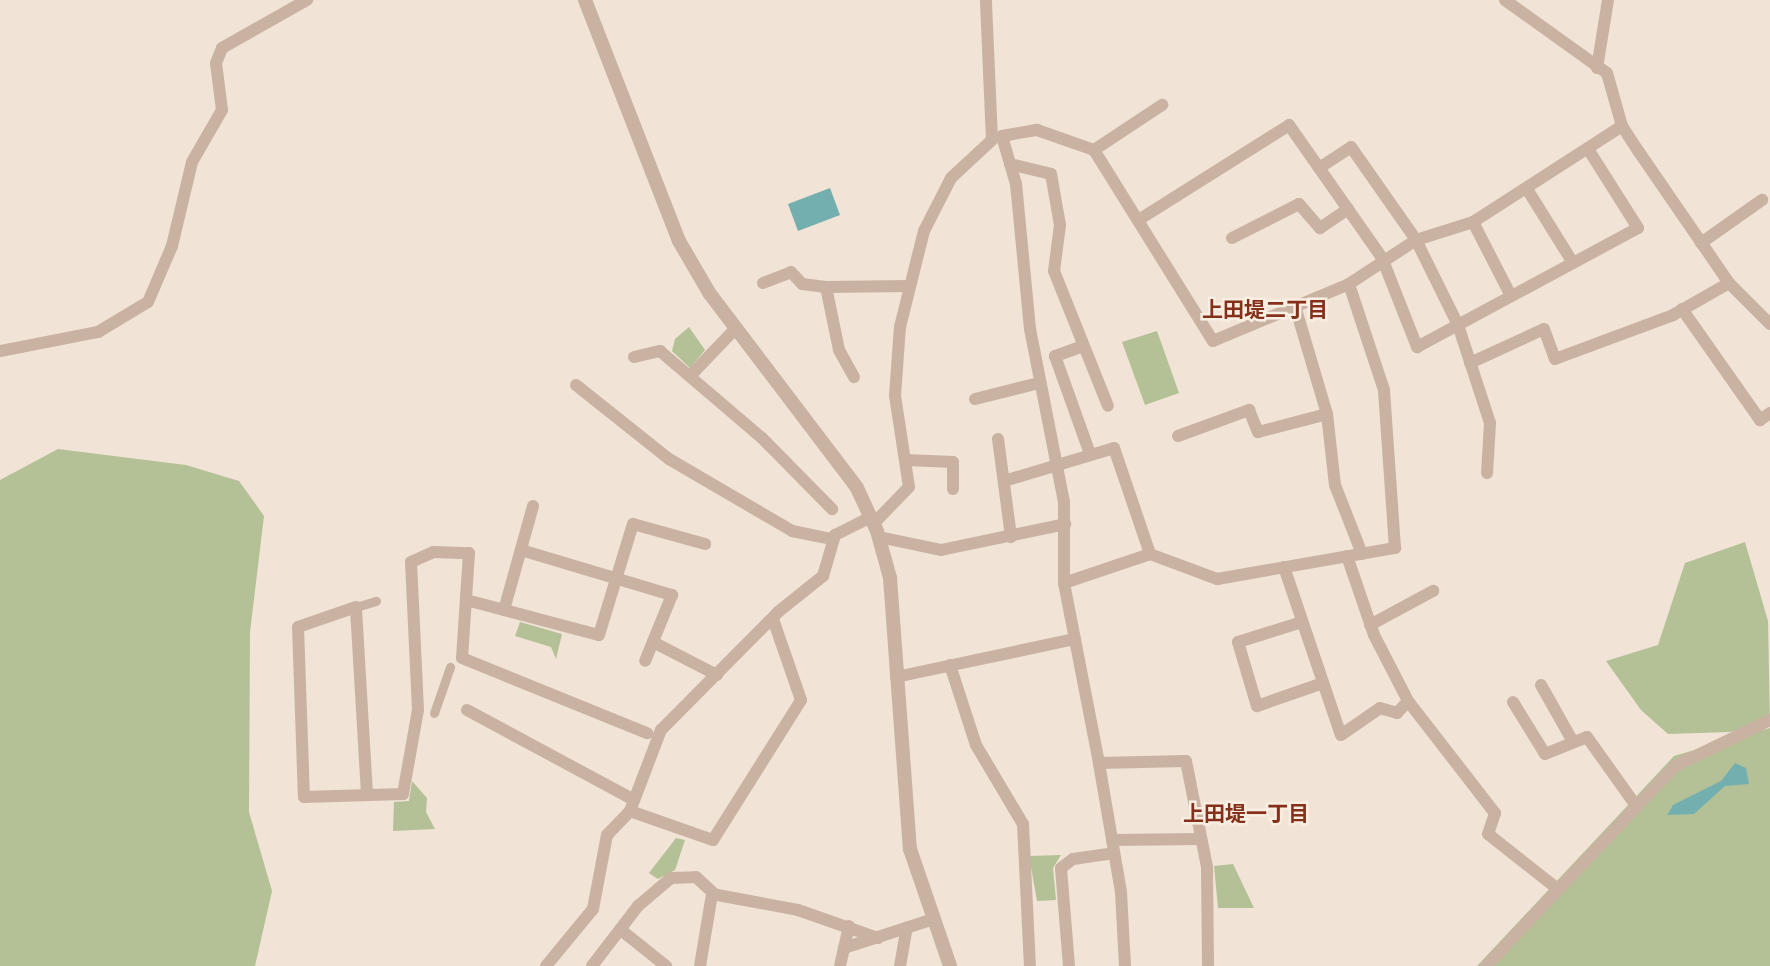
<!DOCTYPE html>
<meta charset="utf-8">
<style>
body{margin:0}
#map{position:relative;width:1770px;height:966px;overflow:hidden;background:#f1e3d6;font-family:"Alegreya Sans","Noto Sans JP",sans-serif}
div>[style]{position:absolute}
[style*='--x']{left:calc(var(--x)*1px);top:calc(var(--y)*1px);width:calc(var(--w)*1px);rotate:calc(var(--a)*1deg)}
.green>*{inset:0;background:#b4c096}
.water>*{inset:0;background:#74afaf}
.pedestrian>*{height:9px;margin:-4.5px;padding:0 4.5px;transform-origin:4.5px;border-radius:4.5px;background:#c9b2a2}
.minor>*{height:12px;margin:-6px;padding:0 6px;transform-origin:6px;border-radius:6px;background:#c9b2a2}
.tertiary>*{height:14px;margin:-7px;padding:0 7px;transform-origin:7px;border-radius:7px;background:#c9b2a2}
span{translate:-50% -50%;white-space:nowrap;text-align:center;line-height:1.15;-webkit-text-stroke:5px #f9eee2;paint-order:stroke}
.neighbourhood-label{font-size:21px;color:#85301b;font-weight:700}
</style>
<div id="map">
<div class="green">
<div style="clip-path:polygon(689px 327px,705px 350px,690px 368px,672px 351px,675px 339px)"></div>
<div style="clip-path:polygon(1157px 331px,1179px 393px,1145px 405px,1122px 342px)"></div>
<div style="clip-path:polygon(58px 449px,186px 465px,239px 481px,264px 516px,250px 632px,249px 812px,272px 891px,255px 966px,0 966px,0 480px)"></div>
<div style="clip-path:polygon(1745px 542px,1768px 621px,1770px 723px,1730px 732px,1668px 734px,1641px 710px,1606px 661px,1658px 645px,1685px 563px)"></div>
<div style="clip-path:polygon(520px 622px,562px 634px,556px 659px,551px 647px,515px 636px)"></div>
<div style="clip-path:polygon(1770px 728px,1770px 966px,1477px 966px,1674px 756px)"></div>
<div style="clip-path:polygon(412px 781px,427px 798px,426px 812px,435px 829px,393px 831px,394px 802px,409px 801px)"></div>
<div style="clip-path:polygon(676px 838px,685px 840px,675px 870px,658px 879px,649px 873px)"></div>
<div style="clip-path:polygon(1061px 855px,1053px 868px,1056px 900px,1037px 901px,1029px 856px)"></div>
<div style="clip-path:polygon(1233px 864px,1254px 908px,1218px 908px,1214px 866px)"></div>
</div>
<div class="water">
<div style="clip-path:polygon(830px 188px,840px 215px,798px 231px,788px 204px)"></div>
<div style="clip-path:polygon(1735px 763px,1746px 768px,1749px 784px,1725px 786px,1694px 814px,1667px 815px,1673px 805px,1721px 781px)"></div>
</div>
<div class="pedestrian">
<div style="--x:356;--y:607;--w:21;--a:-17"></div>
<div style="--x:434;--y:713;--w:49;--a:-70.8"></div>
</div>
<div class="minor">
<div style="--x:1505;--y:0;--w:125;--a:35.6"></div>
<div style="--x:1607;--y:73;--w:55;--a:74.2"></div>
<div style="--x:1622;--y:126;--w:31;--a:57"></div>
<div style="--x:1639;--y:152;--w:159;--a:55.5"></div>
<div style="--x:1729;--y:283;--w:58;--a:45"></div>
<div style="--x:1597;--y:68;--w:69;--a:-80.8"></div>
<div style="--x:1094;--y:150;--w:82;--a:-33.5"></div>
<div style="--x:1010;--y:164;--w:42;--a:13.7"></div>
<div style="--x:1051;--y:174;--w:52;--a:80"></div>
<div style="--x:1060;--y:225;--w:46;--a:97.4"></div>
<div style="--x:1054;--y:271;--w:145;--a:68.2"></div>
<div style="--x:1319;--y:168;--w:38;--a:-33"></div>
<div style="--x:1351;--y:147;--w:113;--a:55"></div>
<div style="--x:1416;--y:240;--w:95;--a:63.7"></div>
<div style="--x:1458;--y:325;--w:103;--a:71.9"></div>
<div style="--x:1490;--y:423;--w:50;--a:93.4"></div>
<div style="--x:1527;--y:189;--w:87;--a:58.1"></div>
<div style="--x:1140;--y:219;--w:176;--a:-32.2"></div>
<div style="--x:1289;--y:125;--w:162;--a:55"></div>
<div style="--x:1382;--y:258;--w:96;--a:68.5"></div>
<div style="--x:1417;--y:347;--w:251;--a:-28.3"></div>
<div style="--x:1638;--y:228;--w:93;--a:-122.3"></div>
<div style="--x:1473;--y:222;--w:83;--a:62.8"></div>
<div style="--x:1232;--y:238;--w:75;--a:-26.9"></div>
<div style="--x:1299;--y:204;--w:32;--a:49"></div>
<div style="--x:1320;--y:228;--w:34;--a:-34"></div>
<div style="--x:1701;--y:243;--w:75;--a:-35.2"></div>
<div style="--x:763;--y:283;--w:30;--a:-21"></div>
<div style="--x:791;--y:272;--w:16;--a:47"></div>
<div style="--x:802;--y:284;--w:24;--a:7"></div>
<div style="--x:826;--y:287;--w:82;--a:-0.7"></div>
<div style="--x:826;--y:287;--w:64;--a:78.3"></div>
<div style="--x:839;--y:350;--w:31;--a:61"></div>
<div style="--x:1295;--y:306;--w:113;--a:73.5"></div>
<div style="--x:1327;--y:414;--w:71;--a:83.6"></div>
<div style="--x:1335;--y:485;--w:74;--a:68.6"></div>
<div style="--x:1682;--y:309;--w:136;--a:54.9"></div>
<div style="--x:1760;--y:420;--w:12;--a:-35"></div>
<div style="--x:1083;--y:346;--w:30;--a:160"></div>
<div style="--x:1055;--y:356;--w:104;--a:70.3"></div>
<div style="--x:0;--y:351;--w:100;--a:-11"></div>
<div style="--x:98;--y:332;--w:58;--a:-31"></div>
<div style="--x:148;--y:302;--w:61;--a:-66.8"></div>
<div style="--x:172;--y:246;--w:86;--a:-76.6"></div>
<div style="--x:192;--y:162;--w:60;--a:-60"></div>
<div style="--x:222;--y:110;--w:47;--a:-97.3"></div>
<div style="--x:216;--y:63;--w:16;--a:-68"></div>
<div style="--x:222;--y:48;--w:98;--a:-29.5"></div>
<div style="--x:634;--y:357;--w:27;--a:-13"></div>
<div style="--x:660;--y:351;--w:134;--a:40.5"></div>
<div style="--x:762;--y:438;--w:100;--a:45.4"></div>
<div style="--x:1470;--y:363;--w:81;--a:-24.7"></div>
<div style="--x:1544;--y:329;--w:32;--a:70"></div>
<div style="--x:1555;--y:359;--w:126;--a:-20.4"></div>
<div style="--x:1673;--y:315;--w:64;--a:-29.7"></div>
<div style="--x:690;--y:376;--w:65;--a:-46.2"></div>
<div style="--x:576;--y:385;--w:119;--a:38.5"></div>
<div style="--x:669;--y:459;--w:143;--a:30.3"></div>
<div style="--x:792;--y:531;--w:41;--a:11.3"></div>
<div style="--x:975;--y:399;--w:66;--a:-14"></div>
<div style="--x:1178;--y:436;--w:76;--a:-20.1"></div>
<div style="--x:1249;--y:410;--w:24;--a:68"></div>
<div style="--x:1258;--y:432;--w:71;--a:-14.6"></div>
<div style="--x:998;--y:439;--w:99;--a:82.4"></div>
<div style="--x:906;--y:460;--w:47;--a:2.4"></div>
<div style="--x:953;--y:462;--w:27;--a:90"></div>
<div style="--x:1004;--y:481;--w:115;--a:-16.7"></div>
<div style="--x:1114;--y:448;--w:112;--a:71.2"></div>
<div style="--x:877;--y:520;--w:46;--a:-45.9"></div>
<div style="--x:909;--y:487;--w:92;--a:-98.7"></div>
<div style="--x:895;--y:396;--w:69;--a:-85.9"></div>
<div style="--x:900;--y:327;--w:99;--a:-76"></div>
<div style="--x:924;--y:231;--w:59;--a:-63"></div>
<div style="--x:951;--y:178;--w:56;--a:-42.8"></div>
<div style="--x:992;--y:140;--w:140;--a:-92.5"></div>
<div style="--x:879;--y:537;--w:63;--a:11.8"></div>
<div style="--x:941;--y:550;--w:127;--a:-11.8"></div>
<div style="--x:521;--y:550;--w:158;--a:16.6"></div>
<div style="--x:672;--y:595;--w:71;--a:112.2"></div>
<div style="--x:1347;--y:556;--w:83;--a:71.1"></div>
<div style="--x:1374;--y:635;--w:74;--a:62.7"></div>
<div style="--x:1408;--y:701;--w:142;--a:52.2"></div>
<div style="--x:1495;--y:813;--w:22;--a:108"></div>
<div style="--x:1488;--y:834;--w:90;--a:38.3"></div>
<div style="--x:1284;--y:567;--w:177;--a:71.3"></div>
<div style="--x:1341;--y:735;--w:47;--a:-34.7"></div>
<div style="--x:1380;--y:708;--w:18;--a:16"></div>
<div style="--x:1397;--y:713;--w:16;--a:-47"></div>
<div style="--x:1064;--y:583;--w:91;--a:-18.6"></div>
<div style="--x:1150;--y:554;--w:72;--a:20.5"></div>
<div style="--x:1217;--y:579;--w:181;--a:-9.9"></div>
<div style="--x:1395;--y:548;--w:158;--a:-94"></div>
<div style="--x:1384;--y:390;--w:112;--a:-108.3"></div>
<div style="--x:470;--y:601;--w:133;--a:14.8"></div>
<div style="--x:599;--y:635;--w:116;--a:-73"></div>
<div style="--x:633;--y:524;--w:75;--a:15.5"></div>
<div style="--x:504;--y:610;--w:108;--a:-74.4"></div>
<div style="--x:1302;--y:622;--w:67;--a:162.6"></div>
<div style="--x:1238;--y:642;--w:67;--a:73.5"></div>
<div style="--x:1257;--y:706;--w:70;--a:-19.2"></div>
<div style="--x:1370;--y:625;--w:72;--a:-28.4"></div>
<div style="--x:653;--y:642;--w:72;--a:27.3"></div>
<div style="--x:950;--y:665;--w:84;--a:72"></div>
<div style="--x:976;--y:745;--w:92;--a:59.3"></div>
<div style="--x:1023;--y:824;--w:142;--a:87.2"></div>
<div style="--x:896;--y:677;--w:183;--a:-12"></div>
<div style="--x:1541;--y:685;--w:63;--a:60.6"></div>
<div style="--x:1513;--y:702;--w:61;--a:58.4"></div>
<div style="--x:1545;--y:754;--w:45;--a:-22"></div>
<div style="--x:1587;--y:737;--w:86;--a:54.5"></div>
<div style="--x:467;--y:710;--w:187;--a:28.3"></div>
<div style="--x:1099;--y:763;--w:183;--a:-101"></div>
<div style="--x:1064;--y:583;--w:81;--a:-90"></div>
<div style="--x:1064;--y:502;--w:176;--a:-101.1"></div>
<div style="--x:1030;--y:329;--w:146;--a:-95.5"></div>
<div style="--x:1016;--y:184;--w:50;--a:-106.3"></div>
<div style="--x:1002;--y:136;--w:36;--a:-10"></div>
<div style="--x:1037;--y:130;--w:60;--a:19.3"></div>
<div style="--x:1094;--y:150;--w:225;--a:58.1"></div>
<div style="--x:1213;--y:341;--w:147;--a:-22.7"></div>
<div style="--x:1349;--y:284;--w:80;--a:-33.3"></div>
<div style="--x:1416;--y:240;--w:60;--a:-17.5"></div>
<div style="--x:1473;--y:222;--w:177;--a:-32.8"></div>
<div style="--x:367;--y:794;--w:187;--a:-93.4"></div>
<div style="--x:356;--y:607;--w:61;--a:161"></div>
<div style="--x:298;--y:627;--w:170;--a:88"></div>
<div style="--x:304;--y:797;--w:99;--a:-1.7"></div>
<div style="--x:403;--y:794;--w:85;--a:-79.9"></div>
<div style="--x:418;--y:710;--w:148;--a:-92.7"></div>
<div style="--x:411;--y:562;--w:24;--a:-24"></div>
<div style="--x:433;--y:552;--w:36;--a:2"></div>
<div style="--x:469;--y:553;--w:105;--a:93.8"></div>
<div style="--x:462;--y:658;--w:200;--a:22.1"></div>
<div style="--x:630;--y:811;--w:88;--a:19.3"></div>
<div style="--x:713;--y:840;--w:165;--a:-57.8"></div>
<div style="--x:801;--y:700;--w:86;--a:-109.1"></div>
<div style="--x:1112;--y:840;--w:89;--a:-0.6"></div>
<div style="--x:621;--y:930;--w:58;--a:38.7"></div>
<div style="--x:844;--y:948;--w:95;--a:-17.9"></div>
<div style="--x:546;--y:966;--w:74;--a:-50.5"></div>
<div style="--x:593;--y:909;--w:75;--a:-79.3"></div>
<div style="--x:607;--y:835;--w:33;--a:-46"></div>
<div style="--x:630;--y:811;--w:87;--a:-69.1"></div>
<div style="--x:661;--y:730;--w:166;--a:-45.2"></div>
<div style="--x:778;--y:612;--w:58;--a:-38.7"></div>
<div style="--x:823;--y:576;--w:43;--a:-73.7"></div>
<div style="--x:835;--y:535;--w:40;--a:-26.6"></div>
<div style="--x:592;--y:966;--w:76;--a:-52.5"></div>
<div style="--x:638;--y:906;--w:43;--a:-40.3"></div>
<div style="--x:671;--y:878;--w:25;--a:-2"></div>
<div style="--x:696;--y:877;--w:26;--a:43"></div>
<div style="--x:700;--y:966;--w:73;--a:-80.5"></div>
<div style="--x:712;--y:894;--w:87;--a:10.5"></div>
<div style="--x:798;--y:910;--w:85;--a:19.3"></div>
<div style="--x:840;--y:966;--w:41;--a:-77.3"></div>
<div style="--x:900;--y:966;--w:39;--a:-80"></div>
<div style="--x:1069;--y:966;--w:98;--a:-94.7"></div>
<div style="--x:1061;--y:868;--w:15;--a:-37"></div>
<div style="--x:1073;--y:859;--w:41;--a:-8.3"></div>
<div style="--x:1125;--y:966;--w:74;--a:-93.1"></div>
<div style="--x:1121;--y:892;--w:131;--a:-99.7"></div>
<div style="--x:1099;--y:763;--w:87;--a:-1.3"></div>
<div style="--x:1186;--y:761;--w:108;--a:78.8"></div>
<div style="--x:1207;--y:867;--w:99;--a:89.4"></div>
<div style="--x:1486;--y:966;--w:275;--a:-46.6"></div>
<div style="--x:1675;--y:766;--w:106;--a:-25.8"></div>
</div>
<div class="tertiary">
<div style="--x:585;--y:0;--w:259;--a:68.7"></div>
<div style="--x:679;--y:241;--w:61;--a:59.7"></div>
<div style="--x:710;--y:294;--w:243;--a:52.8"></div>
<div style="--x:857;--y:488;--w:47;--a:65.1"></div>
<div style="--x:877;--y:531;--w:49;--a:74.5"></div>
<div style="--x:890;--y:578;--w:272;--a:85.8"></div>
<div style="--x:910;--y:849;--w:124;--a:71.1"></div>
</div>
<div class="neighbourhood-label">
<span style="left:1265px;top:311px">上田堤二丁目</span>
<span style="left:1246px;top:815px">上田堤一丁目</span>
</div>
</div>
